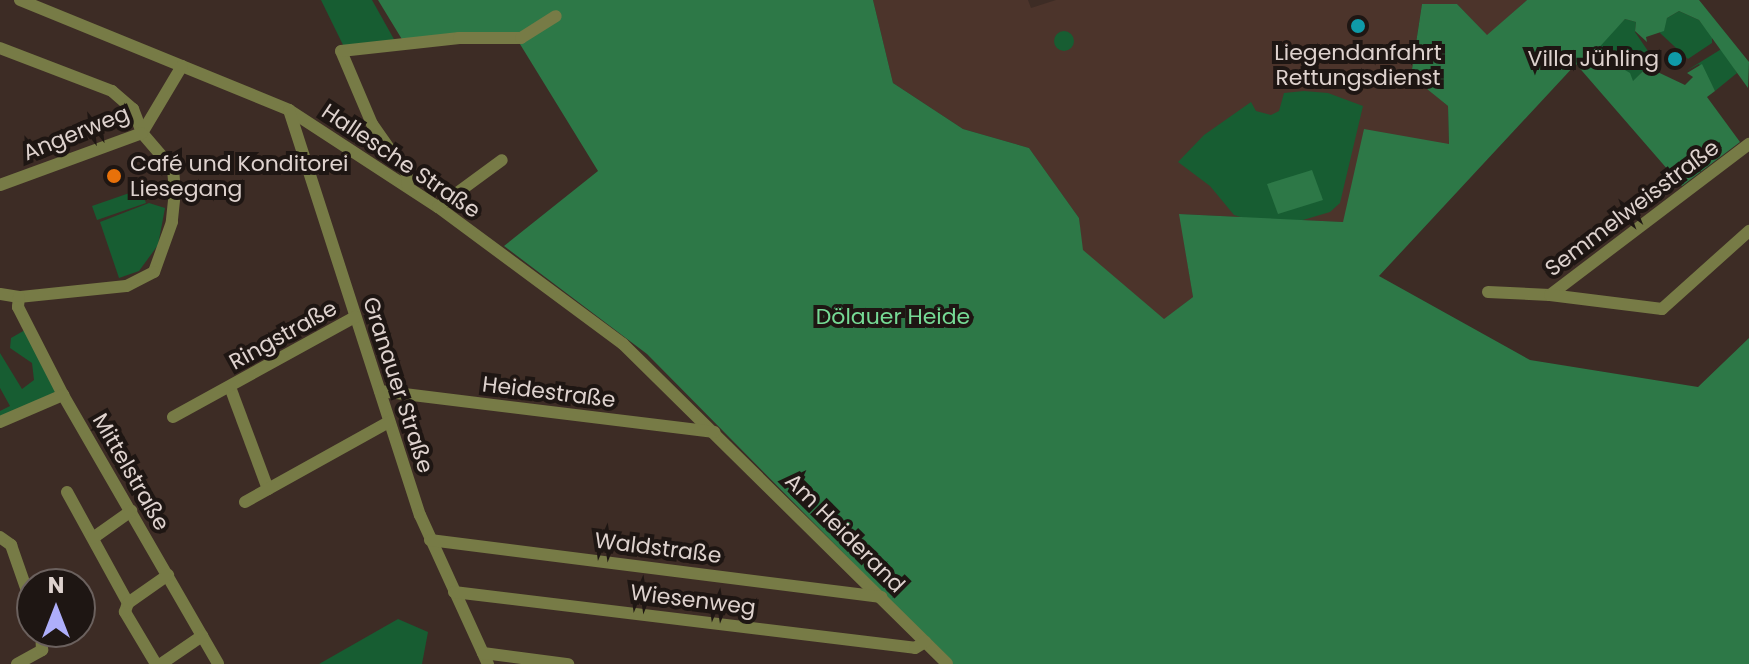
<!DOCTYPE html>
<meta charset="utf-8">
<style>
body{margin:0}
#map{position:relative;width:1749px;height:664px;overflow:hidden;background:#3d2c25;font-family:Poppins,sans-serif}
div>[style]{position:absolute}
[style*='--x']{left:calc(var(--x)*1px);top:calc(var(--y)*1px);width:calc(var(--w)*1px);rotate:calc(var(--a)*1deg)}
.built>*{inset:0;background:#4c342b}
.green>*{inset:0;background:#175d32}
.round{border-radius:50%}
.forest>*{inset:0;background:#2d7847}
.minor>*{height:12px;margin:-6px;padding:0 6px;transform-origin:6px;border-radius:6px;background:#777b46}
.dots>*{width:22px;height:22px;translate:-50% -50%;box-sizing:border-box;border:4px solid #1e1613;border-radius:50%}
span{translate:-50% -50%;white-space:nowrap;text-align:center;line-height:1.15;-webkit-text-stroke:8px #1e1613;paint-order:stroke}
.poi-label{font-size:22px;color:#ded2ce}
.right{translate:-100% -50%;text-align:right}
.left{translate:0 -50%;text-align:left}
.street-label{font-size:22px;color:#ded2ce}
.park-label{font-size:22px;color:#76da95}
.north{position:absolute;left:16px;top:568px;width:80px;height:80px;box-sizing:border-box;background:#1e1613;border:2px solid #6b615e;border-radius:50%;rotate:0deg;font-size:22px;font-weight:700;line-height:32px;text-align:center;color:#ded2ce}
.north::after{content:'';display:block;margin:auto;width:28px;height:36px;background:#aeaefa;clip-path:polygon(50% 0,100% 100%,50% 72%,0 100%)}
</style>
<div id="map">
<div class="built">
<div style="clip-path:polygon(873px 0,1028px 0,1031px 8px,1056px 0,1527px 0,1487px 36px,1457px 4px,1422px 4px,1411px 75px,1448px 106px,1449px 144px,1343px 222px,1180px 214px,1193px 297px,1164px 320px,1082px 250px,1079px 218px,1029px 148px,963px 129px,893px 83px)"></div>
</div>
<div class="green">
<div style="clip-path:polygon(321px 0,372px 0,395px 41px,344px 47px)"></div>
<div style="clip-path:polygon(1679px 11px,1699px 20px,1712px 36px,1712px 43px,1688px 59px,1660px 33px,1667px 18px)"></div>
<div style="clip-path:polygon(1625px 19px,1636px 22px,1635px 32px,1650px 54px,1649px 64px,1633px 82px,1594px 48px)"></div>
<div class="round" style="left:1054px;top:31px;width:20px;height:20px"></div>
<div style="clip-path:polygon(1723px 48px,1737px 73px,1715px 91px,1699px 64px,1686px 71px)"></div>
<div style="clip-path:polygon(1304px 91px,1328px 93px,1363px 106px,1340px 203px,1330px 212px,1276px 228px,1234px 215px,1210px 186px,1178px 162px,1204px 135px,1251px 102px,1256px 111px,1271px 115px,1279px 111px,1284px 93px)"></div>
<div style="clip-path:polygon(141px 189px,146px 203px,97px 220px,92px 206px)"></div>
<div style="clip-path:polygon(149px 203px,165px 208px,158px 245px,139px 271px,119px 278px,100px 222px)"></div>
<div style="clip-path:polygon(25px 330px,58px 391px,0 417px,0 411px,10px 406px,0 388px,0 353px,22px 389px,34px 380px,32px 363px,10px 348px,11px 338px)"></div>
<div style="clip-path:polygon(398px 619px,428px 632px,422px 664px,319px 664px)"></div>
</div>
<div class="forest">
<div style="clip-path:polygon(378px 0,873px 0,893px 83px,963px 129px,1029px 148px,1079px 218px,1083px 250px,1164px 319px,1193px 297px,1179px 214px,1343px 222px,1364px 129px,1449px 144px,1448px 106px,1411px 76px,1422px 4px,1457px 4px,1487px 35px,1527px 0,1699px 0,1749px 62px,1748px 88px,1699px 20px,1679px 11px,1667px 18px,1664px 31px,1646px 37px,1647px 42px,1635px 31px,1636px 22px,1625px 19px,1595px 52px,1630px 73px,1633px 81px,1647px 67px,1685px 85px,1693px 77px,1687px 73px,1702px 64px,1715px 91px,1707px 97px,1740px 142px,1682px 186px,1576px 64px,1379px 276px,1530px 360px,1698px 387px,1749px 338px,1749px 664px,953px 664px,647px 354px,504px 246px,598px 171px,515px 36px,403px 41px)"></div>
<div style="clip-path:polygon(1312px 170px,1323px 200px,1278px 214px,1267px 184px)"></div>
</div>
<div class="minor">
<div style="--x:20;--y:0;--w:291;--a:22.2"></div>
<div style="--x:289;--y:110;--w:178;--a:33.1"></div>
<div style="--x:438;--y:207;--w:230;--a:36.5"></div>
<div style="--x:623;--y:344;--w:455;--a:44.6"></div>
<div style="--x:0;--y:48;--w:120;--a:21"></div>
<div style="--x:112;--y:91;--w:28;--a:41"></div>
<div style="--x:133;--y:109;--w:26;--a:69"></div>
<div style="--x:142;--y:133;--w:48;--a:49.3"></div>
<div style="--x:173;--y:169;--w:22;--a:85"></div>
<div style="--x:175;--y:191;--w:31;--a:96"></div>
<div style="--x:172;--y:222;--w:53;--a:109.8"></div>
<div style="--x:154;--y:272;--w:31;--a:153"></div>
<div style="--x:126;--y:286;--w:108;--a:174.1"></div>
<div style="--x:19;--y:297;--w:19;--a:-171"></div>
<div style="--x:289;--y:110;--w:426;--a:72.1"></div>
<div style="--x:420;--y:515;--w:164;--a:65.5"></div>
<div style="--x:142;--y:133;--w:78;--a:-59.2"></div>
<div style="--x:0;--y:185;--w:151;--a:-20.1"></div>
<div style="--x:408;--y:187;--w:13;--a:-94"></div>
<div style="--x:407;--y:174;--w:61;--a:-125"></div>
<div style="--x:372;--y:124;--w:79;--a:-113"></div>
<div style="--x:341;--y:51;--w:119;--a:-6.3"></div>
<div style="--x:459;--y:38;--w:62;--a:0"></div>
<div style="--x:521;--y:38;--w:41;--a:-32.2"></div>
<div style="--x:438;--y:207;--w:79;--a:-36.3"></div>
<div style="--x:1488;--y:292;--w:62;--a:2.8"></div>
<div style="--x:1550;--y:295;--w:250;--a:-37.2"></div>
<div style="--x:1550;--y:295;--w:113;--a:7.1"></div>
<div style="--x:1662;--y:309;--w:117;--a:-41.9"></div>
<div style="--x:19;--y:297;--w:10;--a:96"></div>
<div style="--x:18;--y:307;--w:99;--a:62.9"></div>
<div style="--x:63;--y:395;--w:310;--a:60"></div>
<div style="--x:230;--y:387;--w:109;--a:69.6"></div>
<div style="--x:380;--y:391;--w:337;--a:7"></div>
<div style="--x:173;--y:417;--w:208;--a:-28.8"></div>
<div style="--x:0;--y:422;--w:69;--a:-23.2"></div>
<div style="--x:67;--y:492;--w:127;--a:61.2"></div>
<div style="--x:245;--y:502;--w:165;--a:-29.1"></div>
<div style="--x:0;--y:537;--w:14;--a:36"></div>
<div style="--x:11;--y:545;--w:64;--a:70.7"></div>
<div style="--x:93;--y:538;--w:47;--a:-35.4"></div>
<div style="--x:430;--y:540;--w:455;--a:7.2"></div>
<div style="--x:454;--y:592;--w:464;--a:6.9"></div>
<div style="--x:915;--y:648;--w:12;--a:-31"></div>
<div style="--x:483;--y:653;--w:86;--a:7.4"></div>
<div style="--x:17;--y:664;--w:29;--a:-29"></div>
<div style="--x:42;--y:650;--w:18;--a:-93"></div>
<div style="--x:156;--y:664;--w:61;--a:-120.8"></div>
<div style="--x:125;--y:612;--w:9;--a:-72"></div>
<div style="--x:128;--y:603;--w:49;--a:-35"></div>
<div style="--x:161;--y:664;--w:50;--a:-34.3"></div>
</div>
<div class="dots">
<div style="left:1358px;top:26px;background:#0f9aa8"></div>
<div style="left:1675px;top:59px;background:#0f9aa8"></div>
<div style="left:114px;top:176px;background:#e8710a"></div>
</div>
<div class="poi-label">
<span style="left:1358px;top:65px">Liegendanfahrt<br>Rettungsdienst</span>
<span class="right" style="left:1659px;top:59px">Villa Jühling</span>
<span class="left" style="left:130px;top:176px">Café und Konditorei<br>Liesegang</span>
</div>
<div class="street-label">
<span style="left:76px;top:133px;rotate:-22deg">Angerweg</span>
<span style="left:401px;top:161px;rotate:34deg">Hallesche Straße</span>
<span style="left:1632px;top:208px;rotate:-37deg">Semmelweisstraße</span>
<span style="left:283px;top:335px;rotate:-29deg">Ringstraße</span>
<span style="left:398px;top:385px;rotate:72deg">Granauer Straße</span>
<span style="left:549px;top:392px;rotate:7deg">Heidestraße</span>
<span style="left:131px;top:472px;rotate:60deg">Mittelstraße</span>
<span style="left:845px;top:533px;rotate:45deg">Am Heiderand</span>
<span style="left:658px;top:548px;rotate:7deg">Waldstraße</span>
<span style="left:693px;top:600px;rotate:7deg">Wiesenweg</span>
</div>
<div class="park-label">
<span style="left:893px;top:317px">Dölauer Heide</span>
</div>
<div class="north">N</div>
</div>
